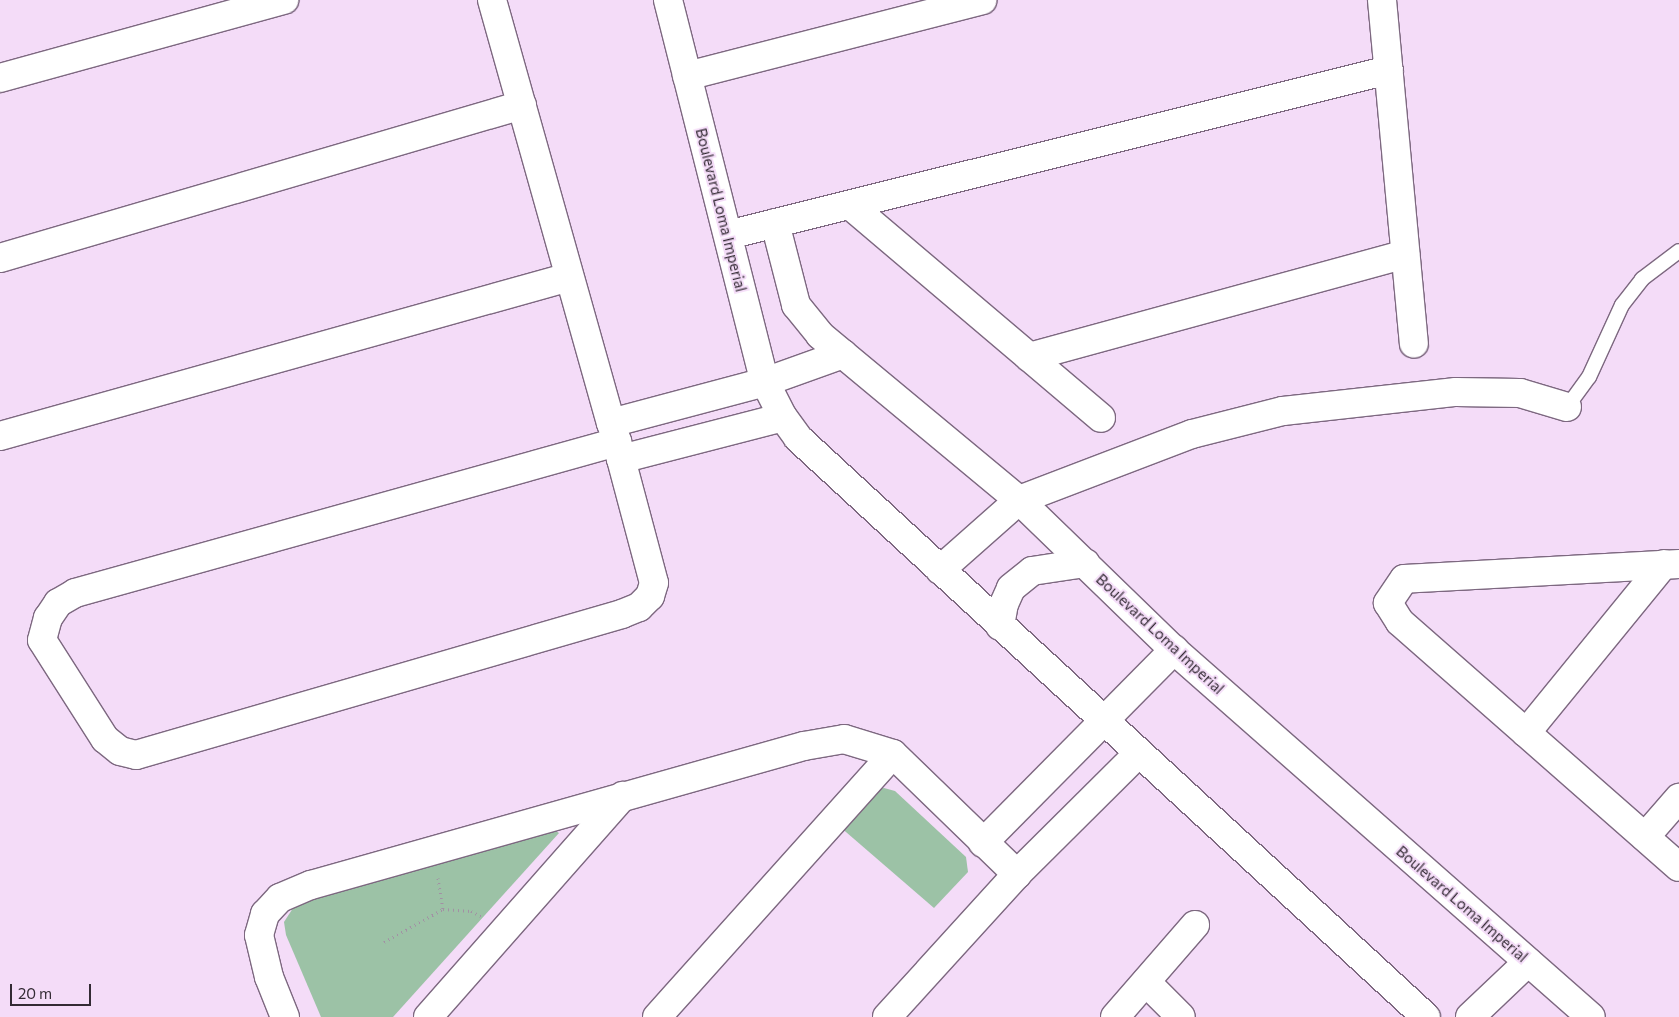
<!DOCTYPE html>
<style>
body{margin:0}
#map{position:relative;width:1679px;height:1017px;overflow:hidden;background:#f4dcf8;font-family:Commissioner,sans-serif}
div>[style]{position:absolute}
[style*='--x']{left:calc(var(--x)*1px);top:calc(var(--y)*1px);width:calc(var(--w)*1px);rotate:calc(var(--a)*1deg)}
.green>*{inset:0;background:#9cc2a6}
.path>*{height:3px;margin-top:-1.5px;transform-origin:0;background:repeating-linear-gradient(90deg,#a290a4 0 1px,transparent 0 5px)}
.roads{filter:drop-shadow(1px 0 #7d6880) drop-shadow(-1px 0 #7d6880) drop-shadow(0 1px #7d6880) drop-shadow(0 -1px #7d6880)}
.lane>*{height:14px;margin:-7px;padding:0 7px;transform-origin:7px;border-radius:7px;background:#fff}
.street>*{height:28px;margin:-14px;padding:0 14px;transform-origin:14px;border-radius:14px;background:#fff}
span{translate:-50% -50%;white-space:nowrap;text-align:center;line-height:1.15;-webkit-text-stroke:4px #f4dcf8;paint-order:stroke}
.street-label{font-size:15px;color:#332a34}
.scale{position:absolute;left:10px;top:984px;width:81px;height:22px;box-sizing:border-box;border:2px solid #332a34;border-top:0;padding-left:6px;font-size:15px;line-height:18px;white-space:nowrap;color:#332a34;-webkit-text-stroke:4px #f4dcf8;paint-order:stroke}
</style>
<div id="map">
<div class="green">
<div style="clip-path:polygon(884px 788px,895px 791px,966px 857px,968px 872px,934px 908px,839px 826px,875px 790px)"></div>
<div style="clip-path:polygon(556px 831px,559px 833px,393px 1017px,321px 1017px,286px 935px,284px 922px,295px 905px,305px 899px)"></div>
</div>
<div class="path">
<div style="--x:438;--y:878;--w:31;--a:81"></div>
<div style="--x:384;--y:942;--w:68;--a:-29.2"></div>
<div style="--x:443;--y:909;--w:28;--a:4"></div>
<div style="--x:471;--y:911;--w:11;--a:27"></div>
</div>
<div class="roads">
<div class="lane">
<div style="--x:1567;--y:407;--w:37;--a:-54"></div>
<div style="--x:1589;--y:377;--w:79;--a:-65.4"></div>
<div style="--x:1622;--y:305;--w:33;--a:-52"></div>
<div style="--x:1642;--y:279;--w:46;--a:-37.1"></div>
</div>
<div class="street">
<div style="--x:492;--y:0;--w:439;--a:74.3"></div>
<div style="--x:611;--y:423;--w:20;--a:72"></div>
<div style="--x:617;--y:442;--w:17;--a:77"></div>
<div style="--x:621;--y:459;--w:128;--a:75.1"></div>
<div style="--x:654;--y:583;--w:14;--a:107"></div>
<div style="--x:650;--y:596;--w:16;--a:135"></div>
<div style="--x:639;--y:607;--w:18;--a:158"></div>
<div style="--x:622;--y:614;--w:506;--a:163.82"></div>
<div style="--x:136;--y:755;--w:16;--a:-166"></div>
<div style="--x:120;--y:751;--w:19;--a:-141"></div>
<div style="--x:105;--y:739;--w:117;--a:-122.5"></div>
<div style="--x:42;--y:640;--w:23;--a:-75"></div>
<div style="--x:48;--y:618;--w:18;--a:-56"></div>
<div style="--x:58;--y:603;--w:20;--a:-30"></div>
<div style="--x:75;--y:593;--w:563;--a:-15.57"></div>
<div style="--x:668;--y:0;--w:394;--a:75.8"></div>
<div style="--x:765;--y:382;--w:39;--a:63"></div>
<div style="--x:783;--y:417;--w:26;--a:54"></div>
<div style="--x:798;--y:438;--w:854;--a:42.68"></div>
<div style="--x:1382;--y:0;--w:345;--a:84.7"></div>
<div style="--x:687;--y:76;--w:305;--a:-14.4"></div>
<div style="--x:0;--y:78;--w:295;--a:-15.4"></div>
<div style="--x:850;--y:205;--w:329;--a:40.3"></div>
<div style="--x:775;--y:223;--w:85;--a:75.6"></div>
<div style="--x:796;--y:305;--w:38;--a:51"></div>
<div style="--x:820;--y:335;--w:259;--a:39.7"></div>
<div style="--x:1019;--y:500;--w:216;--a:44.1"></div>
<div style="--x:1174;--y:650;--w:555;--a:41.35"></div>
<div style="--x:728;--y:235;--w:681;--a:-14.02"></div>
<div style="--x:0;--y:258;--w:544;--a:-16.34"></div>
<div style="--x:1029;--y:357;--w:390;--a:-15.3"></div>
<div style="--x:611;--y:423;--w:159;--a:-14.9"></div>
<div style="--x:765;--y:382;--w:83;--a:-19.7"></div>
<div style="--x:0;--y:436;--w:591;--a:-15.61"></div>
<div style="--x:621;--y:459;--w:167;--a:-14.5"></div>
<div style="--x:1679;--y:564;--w:275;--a:176.9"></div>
<div style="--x:1404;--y:579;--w:29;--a:124"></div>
<div style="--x:1388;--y:603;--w:22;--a:58"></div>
<div style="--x:1400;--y:622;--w:371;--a:41.3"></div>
<div style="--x:940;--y:570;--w:106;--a:-41.5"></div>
<div style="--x:1019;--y:500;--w:185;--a:-20.9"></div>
<div style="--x:1192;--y:434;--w:94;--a:-14.2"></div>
<div style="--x:1283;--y:411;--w:174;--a:-6.3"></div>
<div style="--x:1456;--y:392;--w:64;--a:0.9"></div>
<div style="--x:1520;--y:393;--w:49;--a:16.6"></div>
<div style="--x:1000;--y:626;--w:22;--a:-80"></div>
<div style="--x:1004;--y:604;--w:17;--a:-66"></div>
<div style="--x:1011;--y:588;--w:27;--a:-39"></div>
<div style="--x:1032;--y:571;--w:54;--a:-8.6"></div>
<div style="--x:1526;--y:733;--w:218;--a:-50.8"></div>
<div style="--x:1645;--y:837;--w:52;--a:-48.9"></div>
<div style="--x:983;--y:843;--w:272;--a:-45.3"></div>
<div style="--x:1146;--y:982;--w:49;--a:45"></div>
<div style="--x:285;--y:1017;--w:43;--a:-111.8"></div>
<div style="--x:269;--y:977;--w:43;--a:-103.4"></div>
<div style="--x:259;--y:935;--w:22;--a:-74"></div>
<div style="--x:265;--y:914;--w:22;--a:-47"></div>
<div style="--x:280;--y:898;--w:34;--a:-23"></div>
<div style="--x:311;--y:885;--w:512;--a:-15.75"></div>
<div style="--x:804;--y:746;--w:41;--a:-9.9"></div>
<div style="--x:844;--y:739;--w:51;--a:17"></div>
<div style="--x:893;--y:754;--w:173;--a:44.1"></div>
<div style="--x:428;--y:1017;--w:295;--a:-48.6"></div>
<div style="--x:657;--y:1017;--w:353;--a:-48.1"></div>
<div style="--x:887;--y:1017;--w:193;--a:-47.7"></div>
<div style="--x:1017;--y:874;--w:172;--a:-44.8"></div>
<div style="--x:1115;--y:1017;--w:122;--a:-49"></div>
<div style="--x:1470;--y:1017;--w:80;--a:-43.5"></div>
</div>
</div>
<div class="street-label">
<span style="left:721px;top:210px;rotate:76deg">Boulevard Loma Imperial</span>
<span style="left:1160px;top:634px;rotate:43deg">Boulevard Loma Imperial</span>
<span style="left:1462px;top:904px;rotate:41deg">Boulevard Loma Imperial</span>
</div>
<div class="scale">20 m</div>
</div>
